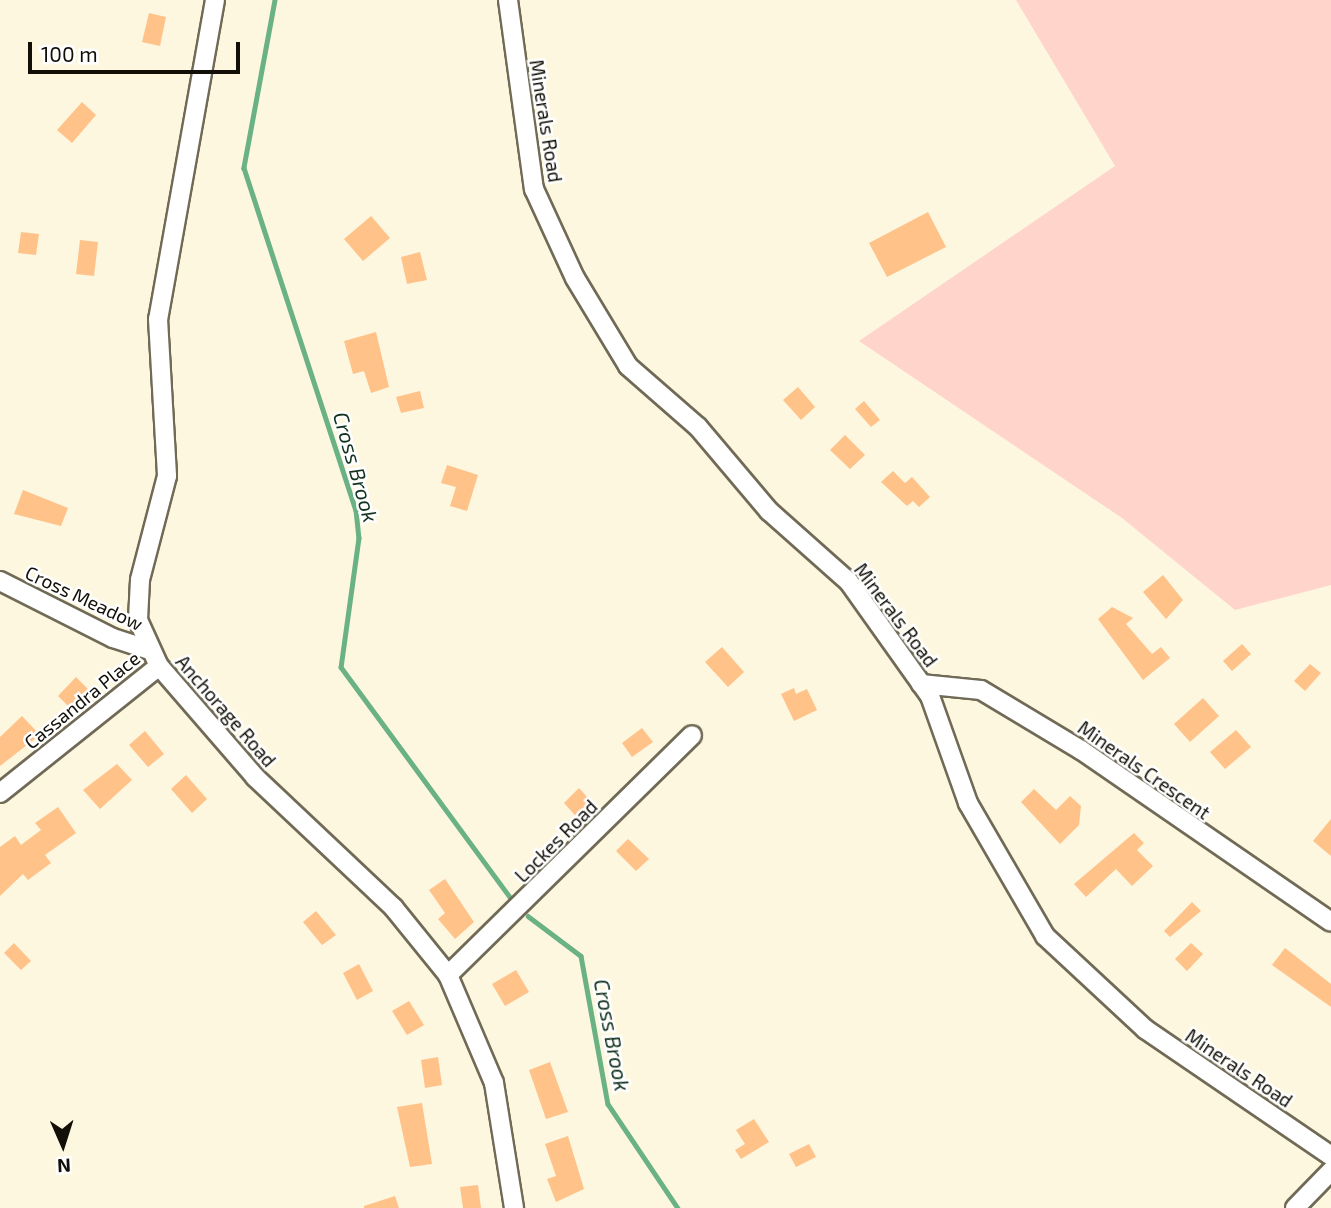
<!DOCTYPE html>
<style>
body{margin:0}
#map{position:relative;width:1331px;height:1208px;overflow:hidden;background:#fdf7e0;font-family:"Exo 2",sans-serif}
div>[style]{position:absolute}
[style*='--x']{left:calc(var(--x)*1px);top:calc(var(--y)*1px);width:calc(var(--w)*1px);rotate:calc(var(--a)*1deg)}
.green>*{inset:0;background:#ffd5cb}
.stream>*{height:4.5px;margin:-2.25px;padding:0 2.25px;transform-origin:2.25px;border-radius:2.25px;background:#6ab283}
.building>*{inset:0;background:#ffc289}
.roads{filter:drop-shadow(2px 0 #706a56) drop-shadow(-2px 0 #706a56) drop-shadow(0 2px #706a56) drop-shadow(0 -2px #706a56)}
.street>*{height:18px;margin:-9px;padding:0 9px;transform-origin:9px;border-radius:9px;background:#fff}
span{translate:-50% -50%;white-space:nowrap;text-align:center;line-height:1.15;-webkit-text-stroke:5px #fff;paint-order:stroke}
.street-label{font-size:19px;color:#110f07}
.water-label{font-size:21px;color:#12321e;font-style:italic}
.north{position:absolute;left:28px;top:1110px;width:70px;height:70px;-webkit-text-stroke:5px #fff;paint-order:stroke;rotate:177deg;font-size:19px;font-weight:700;line-height:28px;text-align:center;color:#110f07}
.north::after{content:'';display:block;margin:auto;width:24px;height:32px;background:#110f07;clip-path:polygon(50% 0,100% 100%,50% 72%,0 100%)}
.scale{position:absolute;left:28px;top:42px;width:212px;height:32px;box-sizing:border-box;border:4px solid #110f07;border-top:0;padding-left:9px;font-size:21px;line-height:24px;white-space:nowrap;color:#110f07;-webkit-text-stroke:5px #fff;paint-order:stroke}
</style>
<div id="map">
<div class="green">
<div style="clip-path:polygon(1016px 0,1331px 0,1331px 585px,1235px 610px,1122px 518px,859px 341px,1115px 166px)"></div>
</div>
<div class="stream">
<div style="--x:275;--y:0;--w:171;--a:100.5"></div>
<div style="--x:244;--y:168;--w:360;--a:71.9"></div>
<div style="--x:356;--y:510;--w:28;--a:84"></div>
<div style="--x:359;--y:538;--w:130;--a:97.9"></div>
<div style="--x:341;--y:667;--w:289;--a:53.7"></div>
<div style="--x:528;--y:916;--w:66;--a:37"></div>
<div style="--x:581;--y:956;--w:150;--a:79.7"></div>
<div style="--x:608;--y:1104;--w:125;--a:56.1"></div>
</div>
<div class="building">
<div style="clip-path:polygon(149px 13px,166px 17px,160px 46px,142px 42px)"></div>
<div style="clip-path:polygon(82px 102px,96px 115px,72px 143px,57px 130px)"></div>
<div style="clip-path:polygon(928px 212px,946px 247px,887px 277px,869px 243px)"></div>
<div style="clip-path:polygon(371px 216px,390px 238px,363px 261px,344px 239px)"></div>
<div style="clip-path:polygon(21px 232px,39px 234px,36px 255px,18px 253px)"></div>
<div style="clip-path:polygon(80px 240px,98px 242px,94px 276px,76px 274px)"></div>
<div style="clip-path:polygon(420px 252px,427px 280px,407px 284px,401px 257px)"></div>
<div style="clip-path:polygon(376px 332px,389px 387px,371px 393px,364px 371px,353px 374px,344px 341px)"></div>
<div style="clip-path:polygon(798px 387px,815px 407px,801px 420px,783px 400px)"></div>
<div style="clip-path:polygon(420px 391px,424px 408px,401px 413px,396px 397px)"></div>
<div style="clip-path:polygon(864px 401px,880px 420px,871px 427px,855px 409px)"></div>
<div style="clip-path:polygon(845px 435px,865px 455px,850px 469px,830px 450px)"></div>
<div style="clip-path:polygon(447px 465px,478px 475px,467px 511px,450px 506px,456px 487px,441px 483px)"></div>
<div style="clip-path:polygon(893px 471px,905px 483px,912px 477px,930px 497px,919px 507px,913px 501px,907px 506px,881px 482px)"></div>
<div style="clip-path:polygon(23px 490px,68px 508px,61px 526px,14px 514px)"></div>
<div style="clip-path:polygon(1163px 575px,1183px 600px,1166px 619px,1143px 592px)"></div>
<div style="clip-path:polygon(1112px 607px,1133px 618px,1126px 624px,1152px 654px,1161px 647px,1170px 658px,1143px 680px,1098px 619px)"></div>
<div style="clip-path:polygon(1242px 644px,1251px 654px,1232px 671px,1223px 661px)"></div>
<div style="clip-path:polygon(722px 647px,744px 672px,728px 687px,705px 662px)"></div>
<div style="clip-path:polygon(1310px 664px,1321px 673px,1305px 691px,1294px 681px)"></div>
<div style="clip-path:polygon(76px 677px,94px 695px,76px 714px,58px 696px)"></div>
<div style="clip-path:polygon(794px 688px,796px 694px,807px 689px,817px 710px,794px 721px,781px 694px)"></div>
<div style="clip-path:polygon(1203px 698px,1219px 716px,1190px 742px,1174px 724px)"></div>
<div style="clip-path:polygon(22px 716px,40px 735px,0 766px,0 737px)"></div>
<div style="clip-path:polygon(642px 728px,653px 742px,632px 757px,622px 743px)"></div>
<div style="clip-path:polygon(1236px 730px,1251px 747px,1225px 769px,1210px 752px)"></div>
<div style="clip-path:polygon(145px 731px,164px 754px,148px 767px,129px 745px)"></div>
<div style="clip-path:polygon(117px 764px,132px 780px,100px 809px,83px 790px)"></div>
<div style="clip-path:polygon(186px 775px,207px 799px,192px 813px,171px 789px)"></div>
<div style="clip-path:polygon(579px 788px,597px 808px,581px 822px,564px 803px)"></div>
<div style="clip-path:polygon(1034px 789px,1056px 810px,1070px 796px,1081px 806px,1079px 825px,1060px 844px,1021px 802px)"></div>
<div style="clip-path:polygon(58px 807px,76px 833px,45px 855px,51px 863px,28px 880px,23px 874px,0 896px,0 847px,15px 836px,21px 845px,41px 830px,35px 823px)"></div>
<div style="clip-path:polygon(1331px 819px,1331px 856px,1313px 841px)"></div>
<div style="clip-path:polygon(1134px 833px,1144px 843px,1137px 850px,1153px 866px,1132px 886px,1116px 869px,1086px 897px,1074px 884px)"></div>
<div style="clip-path:polygon(628px 839px,649px 859px,636px 871px,616px 851px)"></div>
<div style="clip-path:polygon(445px 879px,474px 922px,455px 939px,438px 919px,445px 913px,429px 890px)"></div>
<div style="clip-path:polygon(1192px 902px,1201px 911px,1170px 937px,1164px 931px)"></div>
<div style="clip-path:polygon(316px 911px,336px 935px,322px 945px,303px 922px)"></div>
<div style="clip-path:polygon(14px 943px,31px 961px,21px 970px,4px 953px)"></div>
<div style="clip-path:polygon(1191px 943px,1203px 954px,1187px 971px,1175px 959px)"></div>
<div style="clip-path:polygon(1285px 948px,1331px 984px,1331px 1007px,1272px 965px)"></div>
<div style="clip-path:polygon(359px 964px,373px 991px,357px 1000px,343px 973px)"></div>
<div style="clip-path:polygon(516px 970px,529px 992px,505px 1006px,492px 984px)"></div>
<div style="clip-path:polygon(409px 1001px,424px 1025px,407px 1035px,392px 1011px)"></div>
<div style="clip-path:polygon(438px 1057px,442px 1085px,425px 1088px,421px 1060px)"></div>
<div style="clip-path:polygon(550px 1062px,568px 1112px,546px 1119px,529px 1070px)"></div>
<div style="clip-path:polygon(422px 1103px,432px 1164px,410px 1167px,397px 1107px)"></div>
<div style="clip-path:polygon(754px 1119px,769px 1142px,741px 1159px,735px 1150px,745px 1144px,736px 1130px)"></div>
<div style="clip-path:polygon(568px 1136px,584px 1189px,556px 1202px,547px 1179px,556px 1176px,545px 1144px)"></div>
<div style="clip-path:polygon(809px 1144px,816px 1157px,796px 1167px,789px 1154px)"></div>
<div style="clip-path:polygon(478px 1185px,481px 1208px,463px 1208px,460px 1187px)"></div>
<div style="clip-path:polygon(395px 1196px,399px 1208px,364px 1208px,364px 1206px)"></div>
</div>
<div class="roads">
<div class="street">
<div style="--x:215;--y:0;--w:324;--a:100.1"></div>
<div style="--x:158;--y:319;--w:157;--a:86.7"></div>
<div style="--x:167;--y:476;--w:107;--a:104.6"></div>
<div style="--x:140;--y:580;--w:40;--a:92.9"></div>
<div style="--x:138;--y:620;--w:51;--a:65.5"></div>
<div style="--x:159;--y:666;--w:147;--a:49.1"></div>
<div style="--x:255;--y:777;--w:190;--a:43.3"></div>
<div style="--x:393;--y:907;--w:87;--a:51"></div>
<div style="--x:448;--y:975;--w:117;--a:66.9"></div>
<div style="--x:494;--y:1083;--w:127;--a:80.9"></div>
<div style="--x:508;--y:0;--w:191;--a:82.2"></div>
<div style="--x:534;--y:189;--w:98;--a:65.3"></div>
<div style="--x:575;--y:278;--w:103;--a:58.9"></div>
<div style="--x:628;--y:366;--w:93;--a:41.1"></div>
<div style="--x:698;--y:427;--w:110;--a:49.8"></div>
<div style="--x:769;--y:511;--w:107;--a:41.6"></div>
<div style="--x:849;--y:582;--w:140;--a:54.6"></div>
<div style="--x:930;--y:696;--w:114;--a:70.4"></div>
<div style="--x:968;--y:803;--w:154;--a:59.9"></div>
<div style="--x:1045;--y:936;--w:137;--a:42.9"></div>
<div style="--x:1145;--y:1029;--w:225;--a:34.3"></div>
<div style="--x:0;--y:581;--w:127;--a:26.8"></div>
<div style="--x:113;--y:638;--w:40;--a:18"></div>
<div style="--x:921;--y:684;--w:60;--a:5.7"></div>
<div style="--x:981;--y:690;--w:117;--a:31"></div>
<div style="--x:1081;--y:750;--w:303;--a:34.5"></div>
<div style="--x:0;--y:793;--w:203;--a:-38.6"></div>
<div style="--x:448;--y:975;--w:342;--a:-44.5"></div>
<div style="--x:1295;--y:1208;--w:52;--a:-45.8"></div>
</div>
</div>
<div class="street-label">
<span style="left:546px;top:121px;rotate:81deg">Minerals Road</span>
<span style="left:84px;top:598px;rotate:25deg">Cross Meadow</span>
<span style="left:896px;top:615px;rotate:53deg">Minerals Road</span>
<span style="left:82px;top:700px;rotate:-39deg">Cassandra Place</span>
<span style="left:226px;top:711px;rotate:49deg">Anchorage Road</span>
<span style="left:1144px;top:770px;rotate:35deg">Minerals Crescent</span>
<span style="left:556px;top:841px;rotate:-45deg">Lockes Road</span>
<span style="left:1239px;top:1068px;rotate:34deg">Minerals Road</span>
</div>
<div class="water-label">
<span style="left:356px;top:467px;rotate:74deg">Cross Brook</span>
<span style="left:612px;top:1035px;rotate:79deg">Cross Brook</span>
</div>
<div class="north">N</div>
<div class="scale">100 m</div>
</div>
